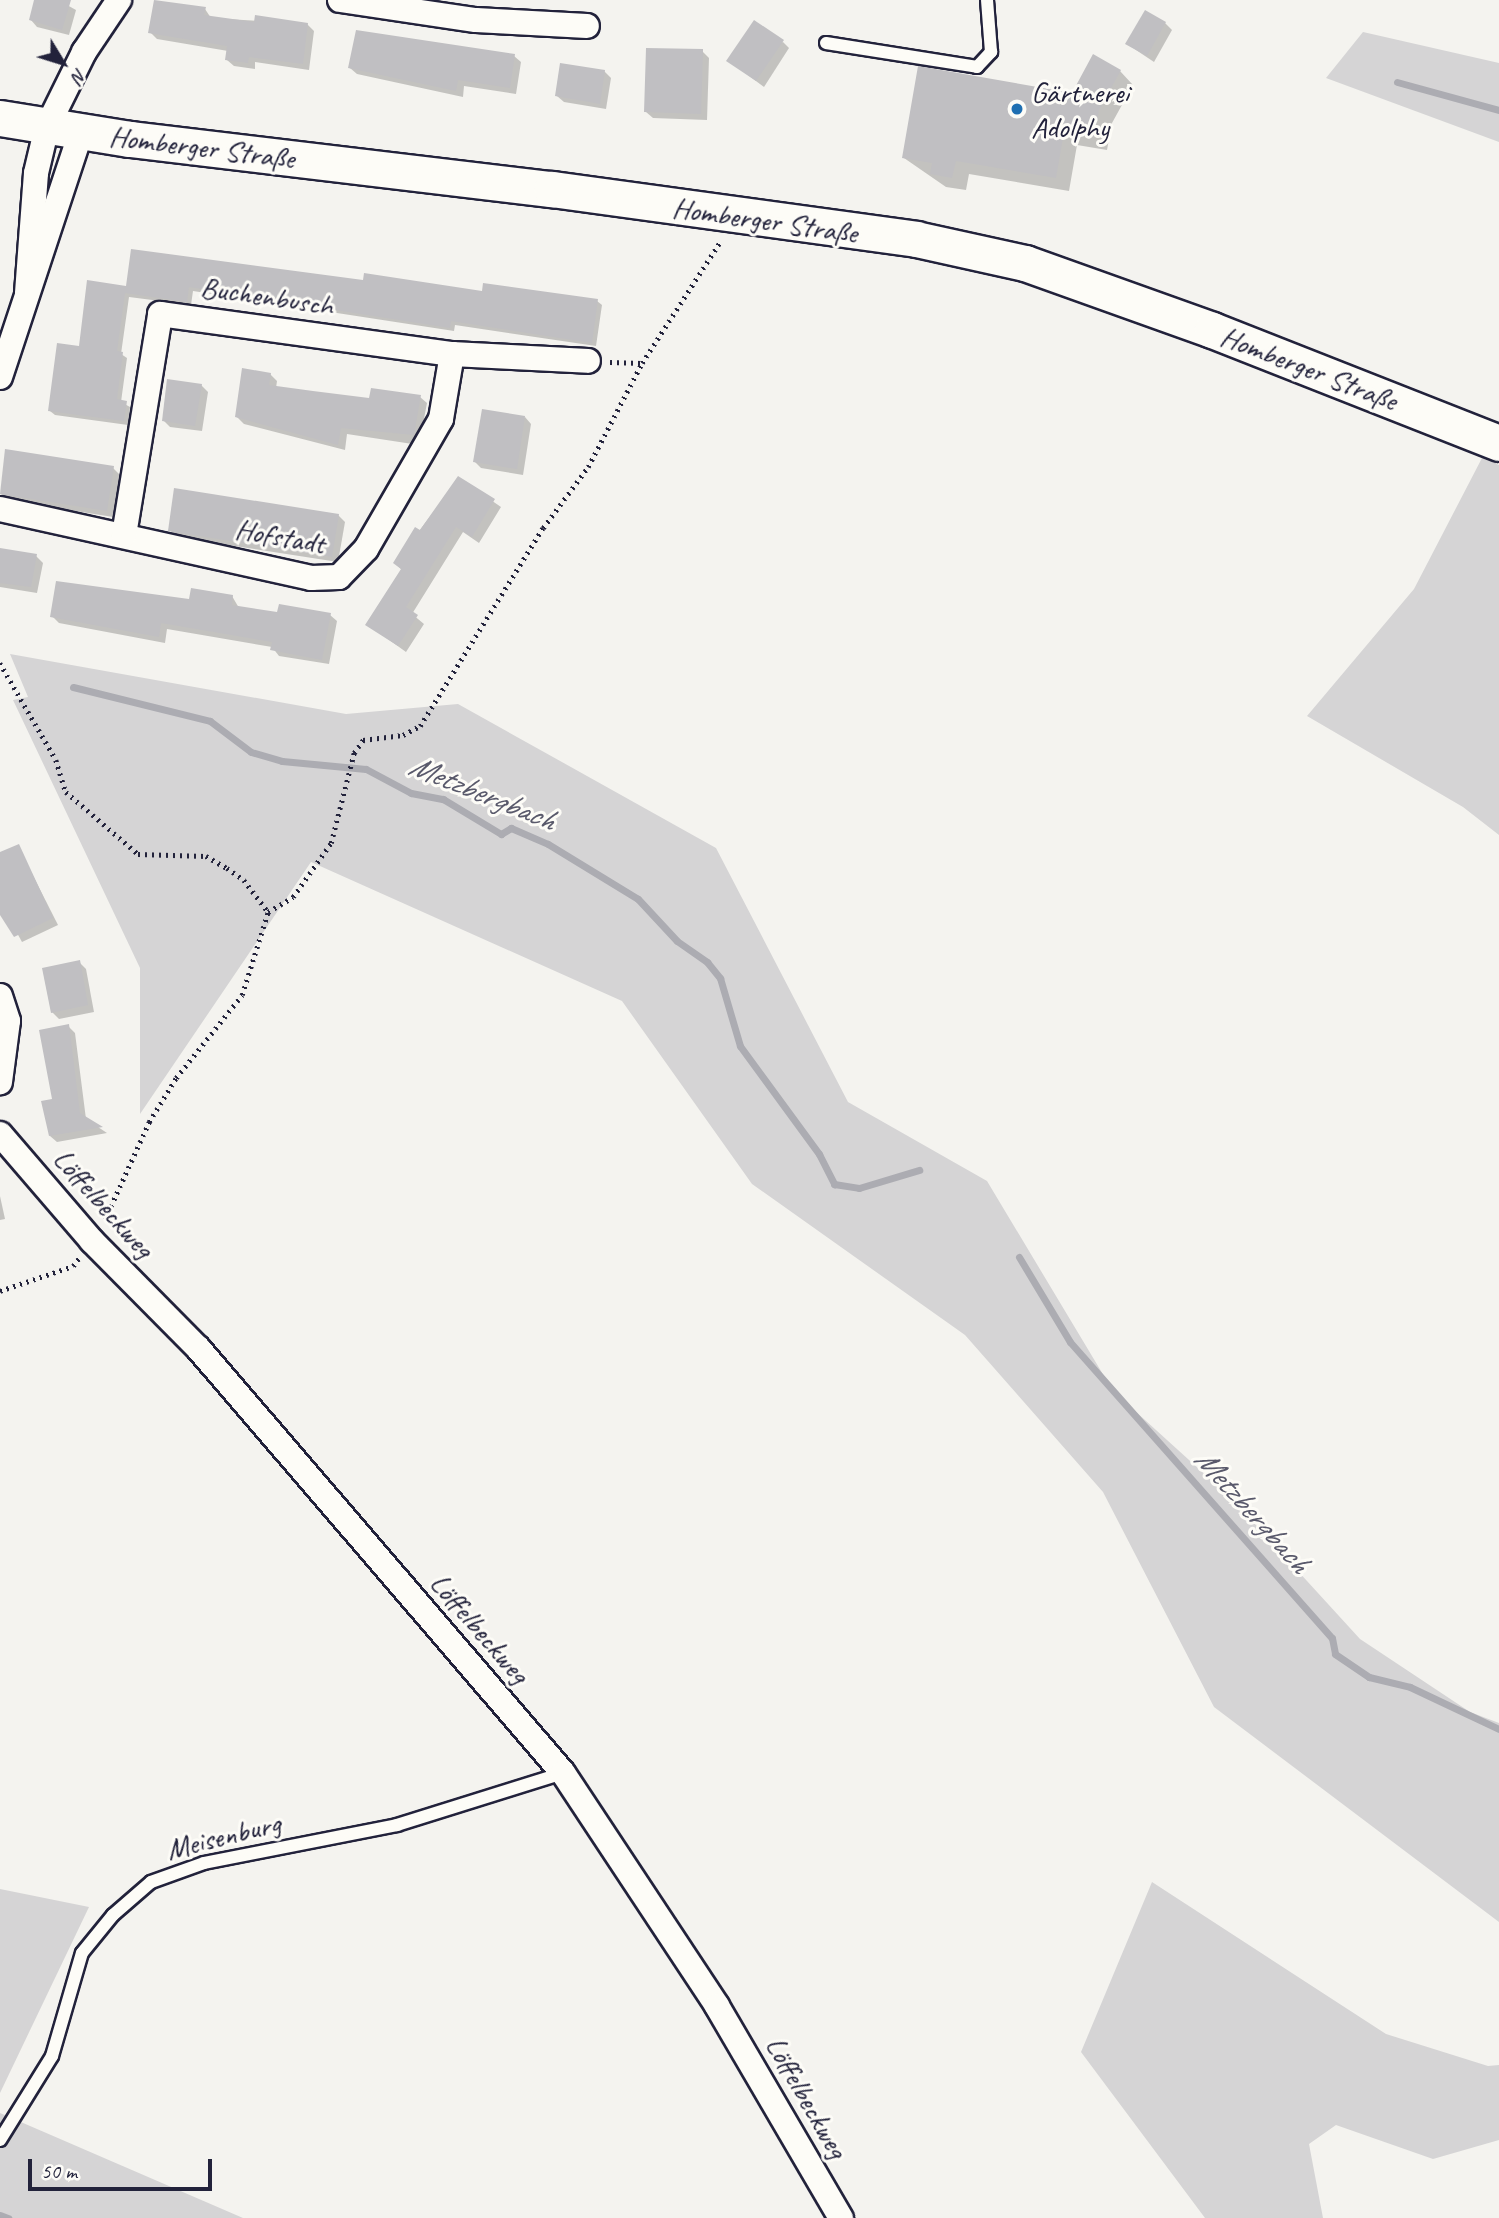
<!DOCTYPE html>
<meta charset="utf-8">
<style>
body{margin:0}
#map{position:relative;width:1499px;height:2218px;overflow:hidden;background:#f4f3ef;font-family:Caveat,sans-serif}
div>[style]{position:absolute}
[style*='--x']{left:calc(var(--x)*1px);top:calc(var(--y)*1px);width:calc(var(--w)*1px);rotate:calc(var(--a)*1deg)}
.green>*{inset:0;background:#d5d4d5}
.shadow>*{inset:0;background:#0003}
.stream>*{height:7px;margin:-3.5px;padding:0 3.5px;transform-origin:3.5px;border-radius:3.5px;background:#acacb2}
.building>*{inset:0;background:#c0bfc2}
.path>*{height:4.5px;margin-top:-2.25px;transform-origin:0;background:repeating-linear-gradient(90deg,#22223b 0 2px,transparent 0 7px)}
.roads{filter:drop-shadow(2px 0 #22223b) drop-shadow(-2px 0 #22223b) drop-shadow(0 2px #22223b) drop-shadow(0 -2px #22223b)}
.service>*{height:12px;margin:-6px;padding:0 6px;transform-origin:6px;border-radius:6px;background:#fdfcf7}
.minor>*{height:24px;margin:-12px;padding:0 12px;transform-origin:12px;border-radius:12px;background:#fdfcf7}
.secondary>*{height:35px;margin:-17.5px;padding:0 17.5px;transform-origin:17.5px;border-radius:17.5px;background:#fdfcf7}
.dots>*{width:19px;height:19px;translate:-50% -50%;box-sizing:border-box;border:4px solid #fdfcf7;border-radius:50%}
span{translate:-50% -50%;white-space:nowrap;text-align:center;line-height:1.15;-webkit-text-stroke:6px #fdfcf7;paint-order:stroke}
.poi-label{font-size:30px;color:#22223b}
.left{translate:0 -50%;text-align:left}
.street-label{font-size:30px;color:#22223b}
.water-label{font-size:32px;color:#59596b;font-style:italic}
.north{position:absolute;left:28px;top:28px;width:70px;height:70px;-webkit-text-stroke:5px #fdfcf7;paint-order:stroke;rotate:128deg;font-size:19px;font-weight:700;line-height:28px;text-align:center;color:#22223b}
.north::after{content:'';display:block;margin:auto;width:24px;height:32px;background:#22223b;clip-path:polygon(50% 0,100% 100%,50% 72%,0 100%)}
.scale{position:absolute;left:28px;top:2159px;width:184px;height:32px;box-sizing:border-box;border:4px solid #22223b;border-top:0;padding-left:9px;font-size:21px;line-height:24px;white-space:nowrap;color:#22223b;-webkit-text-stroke:5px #fdfcf7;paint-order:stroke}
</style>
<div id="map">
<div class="green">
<div style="clip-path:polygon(1363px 32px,1499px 63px,1499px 142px,1326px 78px)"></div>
<div style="clip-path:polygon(1482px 458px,1499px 465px,1499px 835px,1463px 807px,1307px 716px,1414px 589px)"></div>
<div style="clip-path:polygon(10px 654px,346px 714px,458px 704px,716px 848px,848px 1102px,987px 1181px,1113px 1391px,1232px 1499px,1360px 1639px,1470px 1712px,1499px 1723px,1499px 1922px,1214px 1707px,1103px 1492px,965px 1335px,752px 1184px,622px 1001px,311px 862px,140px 1114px,140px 968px,13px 700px,28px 697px)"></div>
<div style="clip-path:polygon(1152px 1882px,1386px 2034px,1488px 2066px,1499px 2065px,1499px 2140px,1433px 2159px,1336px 2125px,1309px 2144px,1323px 2218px,1205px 2218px,1081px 2052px)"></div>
<div style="clip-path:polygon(0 1889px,89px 1907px,0 2093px)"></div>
<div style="clip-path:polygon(0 2113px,243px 2218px,0 2218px)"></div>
</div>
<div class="shadow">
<div style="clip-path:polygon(36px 0,58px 0,76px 10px,69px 35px,37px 27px,31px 20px)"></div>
<div style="clip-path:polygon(205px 9px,211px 18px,307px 24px,314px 31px,309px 70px,255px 62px,255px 69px,234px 66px,227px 60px,228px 51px,157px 39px,150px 32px)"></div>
<div style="clip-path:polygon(1165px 23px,1172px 30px,1154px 62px,1127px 44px)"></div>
<div style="clip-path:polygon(783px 42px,789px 48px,764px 87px,729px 61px)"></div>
<div style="clip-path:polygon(702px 51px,709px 58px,707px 120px,653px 118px,646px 112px)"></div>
<div style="clip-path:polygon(514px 56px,521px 62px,516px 94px,464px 86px,463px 97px,357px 74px,350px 68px)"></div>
<div style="clip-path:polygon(604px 71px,611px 78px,606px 109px,564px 102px,557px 96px)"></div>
<div style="clip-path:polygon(1120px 71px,1133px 85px,1112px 123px,1107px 150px,1077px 145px,1069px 191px,969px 174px,966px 190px,946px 187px,904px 158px,1073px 95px)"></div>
<div style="clip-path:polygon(364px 282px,597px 301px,602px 305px,596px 346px,455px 325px,454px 331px,193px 291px,191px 305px,129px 297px,121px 354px,127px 358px,121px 402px,130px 407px,128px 425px,55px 415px,50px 411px,81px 348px,128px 288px)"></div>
<div style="clip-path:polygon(270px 374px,277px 381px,276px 388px,371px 400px,420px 397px,427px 403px,419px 445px,347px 434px,345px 450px,244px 424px,237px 417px)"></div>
<div style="clip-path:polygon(201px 385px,208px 392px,202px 431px,170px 427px,163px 420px)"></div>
<div style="clip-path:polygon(525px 417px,531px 424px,523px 475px,481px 468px,474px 461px)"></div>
<div style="clip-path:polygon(113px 468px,120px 475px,113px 517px,7px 500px,0 493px)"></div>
<div style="clip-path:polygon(459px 478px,501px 507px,479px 543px,463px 532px,412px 614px,424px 624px,406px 652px,367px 624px,402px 570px,395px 563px)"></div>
<div style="clip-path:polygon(338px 515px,345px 522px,338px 562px,177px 537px,170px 530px)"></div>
<div style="clip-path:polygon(0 553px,36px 556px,43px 563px,37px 593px,0 587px)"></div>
<div style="clip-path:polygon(232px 596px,239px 608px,279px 614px,330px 615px,337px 621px,329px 664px,279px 656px,272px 647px,167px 629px,165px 643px,59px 623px,52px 616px)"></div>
<div style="clip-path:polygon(18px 846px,58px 925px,22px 942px,0 902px,0 854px)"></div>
<div style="clip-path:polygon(79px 962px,86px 969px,94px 1012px,59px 1019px,52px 1012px)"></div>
<div style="clip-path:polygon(68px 1026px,75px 1033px,86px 1119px,107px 1133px,57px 1142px,50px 1136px)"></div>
<div style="clip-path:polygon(0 1196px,5px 1219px,0 1220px)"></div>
</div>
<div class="stream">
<div style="--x:1397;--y:82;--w:106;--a:15.4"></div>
<div style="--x:73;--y:687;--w:141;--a:13.9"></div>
<div style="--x:210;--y:721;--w:51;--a:37.1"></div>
<div style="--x:251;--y:752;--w:32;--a:16"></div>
<div style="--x:282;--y:761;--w:84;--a:5.4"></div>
<div style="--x:366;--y:769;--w:51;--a:28.1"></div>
<div style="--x:411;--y:793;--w:33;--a:11"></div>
<div style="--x:443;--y:799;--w:68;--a:31.1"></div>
<div style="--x:501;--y:834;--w:12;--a:-31"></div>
<div style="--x:511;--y:828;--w:40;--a:23.4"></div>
<div style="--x:548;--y:844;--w:105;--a:31.4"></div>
<div style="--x:638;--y:899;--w:57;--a:47.1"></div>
<div style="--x:677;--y:941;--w:37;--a:35"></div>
<div style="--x:707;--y:962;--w:21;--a:51"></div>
<div style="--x:720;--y:978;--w:71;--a:73.6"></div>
<div style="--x:740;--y:1046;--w:134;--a:53.8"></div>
<div style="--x:819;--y:1154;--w:34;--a:63"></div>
<div style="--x:834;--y:1184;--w:25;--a:9"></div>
<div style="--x:859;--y:1188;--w:63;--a:-16.7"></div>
<div style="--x:1019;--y:1257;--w:99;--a:59"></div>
<div style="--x:1070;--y:1342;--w:395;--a:48.5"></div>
<div style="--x:1332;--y:1638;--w:16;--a:79"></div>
<div style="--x:1335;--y:1654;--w:41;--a:34.1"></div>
<div style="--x:1369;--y:1677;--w:42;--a:13.7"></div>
<div style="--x:1410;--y:1687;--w:98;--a:25.3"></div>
<div style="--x:0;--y:2215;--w:9;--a:21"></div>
</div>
<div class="building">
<div style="clip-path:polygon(34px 0,71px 0,62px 30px,29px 20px)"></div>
<div style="clip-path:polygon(154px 0,206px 7px,204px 15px,254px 22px,255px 15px,308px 23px,303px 64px,249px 57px,248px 63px,225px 60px,227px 46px,148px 33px)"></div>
<div style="clip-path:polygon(1145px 10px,1166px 22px,1147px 56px,1125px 44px)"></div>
<div style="clip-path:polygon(754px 20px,784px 40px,756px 81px,726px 61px)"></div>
<div style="clip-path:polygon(356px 30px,515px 54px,510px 88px,458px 80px,456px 91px,348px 68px)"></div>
<div style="clip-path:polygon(646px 48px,703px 49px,701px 114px,644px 112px)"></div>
<div style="clip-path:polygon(1093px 54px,1121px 70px,1099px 110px,1094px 137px,1064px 132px,1056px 178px,956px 161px,952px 178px,930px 174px,932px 163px,902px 158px,918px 66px,1072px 93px)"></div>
<div style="clip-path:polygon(560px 63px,605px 70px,600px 104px,555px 96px)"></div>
<div style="clip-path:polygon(131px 249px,363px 280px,364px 273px,482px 291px,483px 283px,598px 299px,592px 343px,451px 321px,450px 328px,189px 287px,187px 302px,125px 293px,117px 351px,123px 352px,117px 399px,127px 401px,124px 421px,48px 411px,57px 343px,79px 346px,87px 280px,126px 286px)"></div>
<div style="clip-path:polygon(242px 368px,271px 373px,269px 385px,313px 391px,369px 398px,371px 388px,421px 395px,414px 435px,341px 428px,338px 445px,235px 417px)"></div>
<div style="clip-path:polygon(167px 379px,202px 384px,195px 426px,162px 421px)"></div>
<div style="clip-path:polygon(482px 409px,525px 416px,517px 469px,473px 462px)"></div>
<div style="clip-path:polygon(5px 449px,114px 466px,107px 511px,0 494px)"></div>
<div style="clip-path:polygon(458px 476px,495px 499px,472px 537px,456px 527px,406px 607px,418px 615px,398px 646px,365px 625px,401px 569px,393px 563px,415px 527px,420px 530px)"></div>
<div style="clip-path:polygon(174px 488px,339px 514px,332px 557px,168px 531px)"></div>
<div style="clip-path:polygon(0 548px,37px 554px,31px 587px,0 583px)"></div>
<div style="clip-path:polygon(56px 581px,189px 599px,191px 588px,233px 595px,232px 605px,277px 612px,279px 604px,331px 613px,322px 660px,270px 650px,272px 642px,161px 623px,159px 637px,50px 617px)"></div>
<div style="clip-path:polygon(19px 844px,53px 918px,14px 937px,0 915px,0 852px)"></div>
<div style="clip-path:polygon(80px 960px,88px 1005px,51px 1013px,42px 968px)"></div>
<div style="clip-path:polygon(69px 1024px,80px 1113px,103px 1127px,49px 1136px,41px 1101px,52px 1099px,39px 1030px)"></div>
</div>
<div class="path">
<div style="--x:610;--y:362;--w:32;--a:2"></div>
<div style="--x:0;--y:663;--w:112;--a:60"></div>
<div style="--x:56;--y:760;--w:34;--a:73"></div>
<div style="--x:66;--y:792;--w:95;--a:40.7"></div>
<div style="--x:138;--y:854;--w:68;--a:1.7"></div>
<div style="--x:206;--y:856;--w:24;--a:30"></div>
<div style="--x:227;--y:868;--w:21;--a:35"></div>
<div style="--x:244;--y:880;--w:40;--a:53"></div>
<div style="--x:105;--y:1219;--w:107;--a:-65.6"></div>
<div style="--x:149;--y:1122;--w:52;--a:-58.5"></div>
<div style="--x:176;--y:1078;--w:106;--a:-51.5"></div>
<div style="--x:242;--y:995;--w:87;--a:-72.6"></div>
<div style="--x:268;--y:912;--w:29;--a:-31"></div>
<div style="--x:293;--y:897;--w:66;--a:-54.9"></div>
<div style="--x:331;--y:843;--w:93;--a:-75.7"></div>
<div style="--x:354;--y:753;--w:16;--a:-55"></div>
<div style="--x:363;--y:740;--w:40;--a:-7.1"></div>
<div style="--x:403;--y:735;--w:19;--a:-28"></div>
<div style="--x:420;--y:726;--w:233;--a:-58.2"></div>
<div style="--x:543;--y:528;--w:76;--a:-53.6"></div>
<div style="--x:588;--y:467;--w:117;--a:-62.6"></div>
<div style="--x:642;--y:363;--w:144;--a:-57.2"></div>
<div style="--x:0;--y:1291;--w:77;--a:-18.9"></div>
<div style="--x:73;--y:1266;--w:10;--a:-53"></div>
</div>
<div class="roads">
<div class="service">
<div style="--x:826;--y:43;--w:153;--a:9"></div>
<div style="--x:977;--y:67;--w:21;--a:-47"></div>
<div style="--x:991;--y:52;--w:52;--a:-94.4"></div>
<div style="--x:0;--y:2140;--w:99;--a:-58.2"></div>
<div style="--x:52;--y:2056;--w:107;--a:-73.8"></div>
<div style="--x:82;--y:1953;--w:49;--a:-50.8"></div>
<div style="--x:113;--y:1915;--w:50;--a:-41"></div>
<div style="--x:151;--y:1882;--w:56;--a:-19.7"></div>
<div style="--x:204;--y:1863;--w:197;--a:-11.1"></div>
<div style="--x:397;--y:1825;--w:174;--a:-17.4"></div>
</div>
<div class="minor">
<div style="--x:340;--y:0;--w:137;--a:8.4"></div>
<div style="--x:476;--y:20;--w:111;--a:3.1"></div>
<div style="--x:27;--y:293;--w:120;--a:-85.7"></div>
<div style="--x:36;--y:173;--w:47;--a:-76.6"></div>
<div style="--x:47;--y:127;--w:84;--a:-63.7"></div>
<div style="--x:84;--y:52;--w:63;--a:-56.1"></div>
<div style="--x:0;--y:377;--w:258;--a:-71.7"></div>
<div style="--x:0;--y:509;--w:319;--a:12.5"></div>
<div style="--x:311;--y:578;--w:28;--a:-2"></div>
<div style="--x:339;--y:577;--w:39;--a:-46"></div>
<div style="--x:366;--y:549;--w:150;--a:-60"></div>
<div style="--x:441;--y:419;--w:66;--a:-80.4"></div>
<div style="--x:124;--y:535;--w:224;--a:-80.7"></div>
<div style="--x:160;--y:314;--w:295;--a:7.8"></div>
<div style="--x:452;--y:354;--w:136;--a:2.9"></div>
<div style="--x:0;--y:996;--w:26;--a:72"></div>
<div style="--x:8;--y:1021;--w:62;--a:97.5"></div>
<div style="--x:0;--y:1134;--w:141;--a:49.3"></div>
<div style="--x:92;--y:1241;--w:151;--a:45.3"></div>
<div style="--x:198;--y:1348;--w:560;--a:49.34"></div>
<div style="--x:563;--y:1773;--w:279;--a:56.5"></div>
<div style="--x:717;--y:2006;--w:246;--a:59.7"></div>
</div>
<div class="secondary">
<div style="--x:0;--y:118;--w:132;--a:9.2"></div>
<div style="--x:130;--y:139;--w:425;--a:6.8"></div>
<div style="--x:552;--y:189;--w:367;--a:7.8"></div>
<div style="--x:916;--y:239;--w:112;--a:12.4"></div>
<div style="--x:1025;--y:263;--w:199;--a:19.7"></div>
<div style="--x:1212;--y:330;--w:308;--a:21.5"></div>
</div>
</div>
<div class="dots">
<div style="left:1017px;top:109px;background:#1f6fb2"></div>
</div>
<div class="poi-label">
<span class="left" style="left:1031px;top:109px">Gärtnerei<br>Adolphy</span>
</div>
<div class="street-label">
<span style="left:202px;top:147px;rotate:7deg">Homberger Straße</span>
<span style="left:765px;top:220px;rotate:8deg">Homberger Straße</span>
<span style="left:267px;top:296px;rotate:8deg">Buchenbusch</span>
<span style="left:1309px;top:368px;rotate:21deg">Homberger Straße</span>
<span style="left:280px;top:536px;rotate:10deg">Hofstadt</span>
<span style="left:104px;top:1203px;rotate:48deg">Löffelbeckweg</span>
<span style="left:480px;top:1628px;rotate:49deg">Löffelbeckweg</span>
<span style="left:223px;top:1836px;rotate:-14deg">Meisenburg</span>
<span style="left:807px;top:2097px;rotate:60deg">Löffelbeckweg</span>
</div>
<div class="water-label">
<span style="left:482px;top:793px;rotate:22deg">Metzbergbach</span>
<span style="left:1252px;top:1511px;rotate:48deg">Metzbergbach</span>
</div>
<div class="north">N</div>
<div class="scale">50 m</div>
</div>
